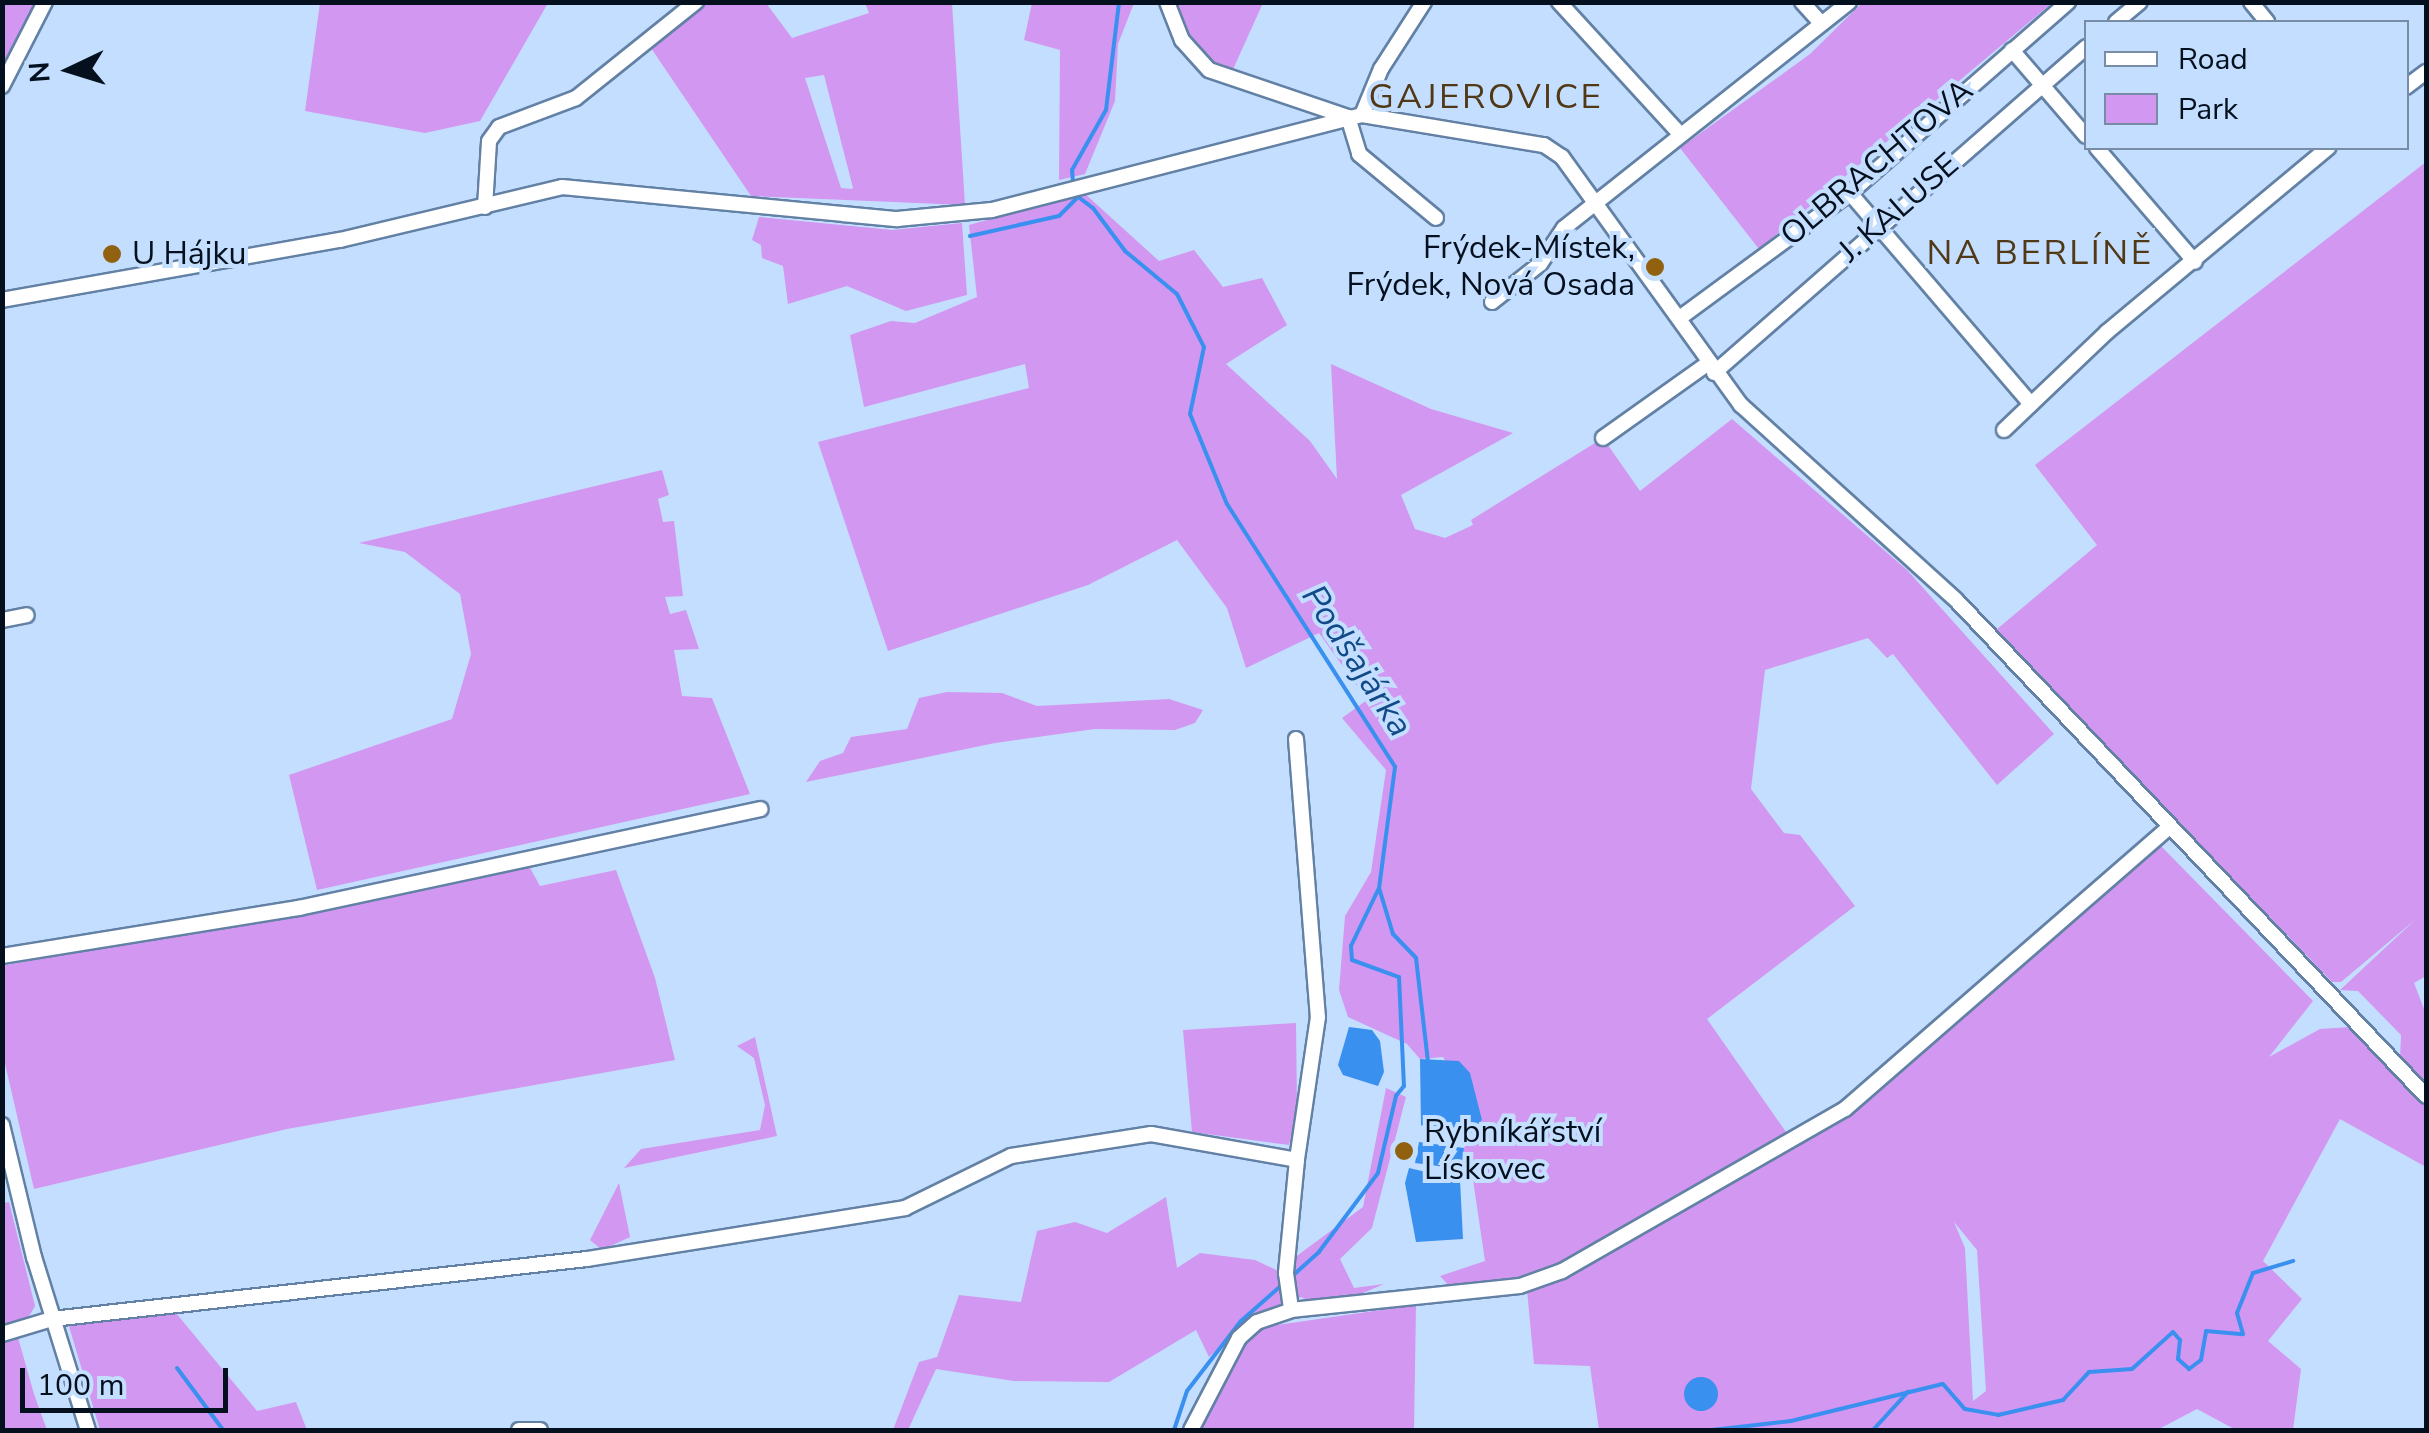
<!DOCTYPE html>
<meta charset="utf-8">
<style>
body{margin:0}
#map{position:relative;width:2429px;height:1433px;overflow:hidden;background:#c4deff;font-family:"Nunito Sans",sans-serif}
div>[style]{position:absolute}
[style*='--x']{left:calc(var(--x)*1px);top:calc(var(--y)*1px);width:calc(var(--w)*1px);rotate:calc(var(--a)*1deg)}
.green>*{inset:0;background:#d297f1}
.water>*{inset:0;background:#3990ef}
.round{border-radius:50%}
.stream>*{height:4px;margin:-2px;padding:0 2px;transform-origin:2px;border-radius:2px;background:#3990ef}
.roads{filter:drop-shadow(2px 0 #6281a5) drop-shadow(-2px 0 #6281a5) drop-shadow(0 2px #6281a5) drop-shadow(0 -2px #6281a5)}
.street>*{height:14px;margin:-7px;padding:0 7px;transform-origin:7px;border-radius:7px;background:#fff}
.dots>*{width:28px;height:28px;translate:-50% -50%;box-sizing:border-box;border:5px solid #c4deff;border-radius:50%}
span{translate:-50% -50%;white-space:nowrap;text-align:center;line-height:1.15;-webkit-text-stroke:8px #c4deff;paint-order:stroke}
.street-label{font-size:32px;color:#05101e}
.poi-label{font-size:32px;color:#05101e}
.right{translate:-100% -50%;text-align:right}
.left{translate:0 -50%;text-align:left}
.neighbourhood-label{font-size:35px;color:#513816;letter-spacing:2.5px}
.water-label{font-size:35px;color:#104b88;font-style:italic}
.frame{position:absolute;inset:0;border:5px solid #05101e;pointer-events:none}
.legend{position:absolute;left:2084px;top:20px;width:325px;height:130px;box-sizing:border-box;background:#c4deff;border:2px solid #788ca5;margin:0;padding:12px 18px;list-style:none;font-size:30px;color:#05101e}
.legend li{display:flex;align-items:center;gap:20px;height:50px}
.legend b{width:50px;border:2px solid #788ca5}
.north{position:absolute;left:20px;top:20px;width:100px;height:100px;-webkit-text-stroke:8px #c4deff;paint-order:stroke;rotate:266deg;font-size:28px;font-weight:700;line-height:40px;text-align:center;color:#05101e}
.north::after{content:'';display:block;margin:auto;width:35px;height:45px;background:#05101e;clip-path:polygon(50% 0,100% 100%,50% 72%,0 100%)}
.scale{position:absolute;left:20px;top:1368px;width:208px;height:45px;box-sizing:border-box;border:5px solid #05101e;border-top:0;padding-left:12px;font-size:30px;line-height:35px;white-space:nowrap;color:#05101e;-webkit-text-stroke:8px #c4deff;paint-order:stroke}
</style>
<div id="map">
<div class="green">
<div style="clip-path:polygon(3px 3px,39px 3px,3px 74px)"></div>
<div style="clip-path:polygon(320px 3px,320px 2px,548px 3px,480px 121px,425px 133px,305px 111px)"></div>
<div style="clip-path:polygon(evenodd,704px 3px,766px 3px,792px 38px,869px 13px,865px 3px,952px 3px,965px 205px,751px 196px,651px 48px,704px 3px,824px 75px,853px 188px,852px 189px,841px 188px,805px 78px,824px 75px)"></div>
<div style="clip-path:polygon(1032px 3px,1134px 3px,1118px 44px,1115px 101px,1085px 174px,1059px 180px,1060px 50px,1024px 40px)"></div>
<div style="clip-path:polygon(1172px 3px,1263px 3px,1229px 78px,1188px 45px)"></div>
<div style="clip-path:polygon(1862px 3px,2052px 3px,1759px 249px,1680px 148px,1810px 54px)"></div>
<div style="clip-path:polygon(2426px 162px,2426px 976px,2414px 983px,2426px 1014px,2426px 1085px,2400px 1058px,2401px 1035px,2358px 991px,2340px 990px,2416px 919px,2341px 982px,2332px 982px,1996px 630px,2097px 545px,2035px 465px)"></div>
<div style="clip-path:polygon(1084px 193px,1159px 261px,1194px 250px,1223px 287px,1262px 278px,1287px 325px,1226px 364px,1310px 441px,1337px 479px,1331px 364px,1431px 409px,1513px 433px,1401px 495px,1415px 529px,1445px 538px,1473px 525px,1471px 520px,1603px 438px,1640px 491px,1732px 419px,1907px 570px,2054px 734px,1997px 785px,1893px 654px,1887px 658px,1868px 638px,1765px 670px,1751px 789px,1784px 833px,1800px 835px,1855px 906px,1707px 1019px,1786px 1132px,1543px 1274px,1453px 1290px,1440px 1276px,1485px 1261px,1473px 1180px,1461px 1169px,1464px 1148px,1482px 1120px,1443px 1057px,1420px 1059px,1407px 1044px,1348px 1017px,1339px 990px,1345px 916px,1371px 872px,1386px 770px,1342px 718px,1367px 700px,1319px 633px,1246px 668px,1227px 608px,1177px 540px,1088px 585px,888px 651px,818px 442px,1029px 388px,1025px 364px,864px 407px,850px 335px,891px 321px,915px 323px,977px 297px,969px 225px)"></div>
<div style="clip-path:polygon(759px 217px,892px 230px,962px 223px,967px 295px,906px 311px,847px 286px,788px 304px,783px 266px,762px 258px,761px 245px,752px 240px)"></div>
<div style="clip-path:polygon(662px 470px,669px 495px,658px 499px,663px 522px,674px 521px,683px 596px,665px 597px,670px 614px,686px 610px,699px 649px,674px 650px,682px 696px,712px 698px,750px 794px,317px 890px,289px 775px,452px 719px,471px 654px,460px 594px,405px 552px,359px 543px)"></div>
<div style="clip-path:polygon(947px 692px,1002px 693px,1037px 706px,1169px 699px,1203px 710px,1195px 723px,1175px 730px,1095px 729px,995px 743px,806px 782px,820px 761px,843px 753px,851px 737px,907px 729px,919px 698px)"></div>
<div style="clip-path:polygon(evenodd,2158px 843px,2313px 1001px,2269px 1057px,2320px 1029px,2350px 1027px,2426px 1107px,2426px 1167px,2340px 1119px,2263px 1261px,2302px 1299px,2268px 1341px,2301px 1369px,2293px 1430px,2236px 1430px,2197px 1409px,2157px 1430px,1599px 1430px,1590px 1366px,1534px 1364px,1527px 1290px,1851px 1113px,2158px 843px,1954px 1222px,1977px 1250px,1986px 1391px,1973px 1401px,1965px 1248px,1954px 1222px)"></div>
<div style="clip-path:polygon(529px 866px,540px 886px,616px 870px,655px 978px,675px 1060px,287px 1129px,34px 1189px,3px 1055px,2px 966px)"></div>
<div style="clip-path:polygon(1296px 1023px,1297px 1109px,1289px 1145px,1192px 1132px,1183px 1030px)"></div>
<div style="clip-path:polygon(755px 1037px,777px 1136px,624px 1168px,641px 1149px,760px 1130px,765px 1105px,754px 1058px,737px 1046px)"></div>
<div style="clip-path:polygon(1386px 1088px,1406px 1097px,1372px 1228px,1340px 1259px,1354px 1288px,1384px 1284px,1363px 1293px,1361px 1302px,1321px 1306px,1301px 1297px,1241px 1328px,1209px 1357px,1196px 1330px,1109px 1382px,1014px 1381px,936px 1369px,908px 1430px,893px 1430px,919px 1362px,937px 1357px,959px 1295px,1021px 1302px,1037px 1231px,1075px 1222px,1107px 1233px,1166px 1197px,1177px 1268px,1200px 1253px,1255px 1260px,1287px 1275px,1294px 1258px,1363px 1207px)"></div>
<div style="clip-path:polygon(619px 1183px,630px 1237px,602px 1250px,590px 1240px)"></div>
<div style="clip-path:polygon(9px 1202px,35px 1306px,28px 1318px,3px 1326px,3px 1203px)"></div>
<div style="clip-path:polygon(1416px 1305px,1414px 1430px,1197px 1430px,1241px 1343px,1257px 1328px)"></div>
<div style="clip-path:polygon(176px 1313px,257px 1411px,296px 1402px,307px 1430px,100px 1430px,68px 1323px)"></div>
<div style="clip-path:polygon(17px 1334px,34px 1394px,47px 1430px,3px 1430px,2px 1339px)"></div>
</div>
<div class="water">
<div style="clip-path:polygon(1349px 1027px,1372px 1030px,1380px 1041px,1384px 1072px,1378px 1086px,1343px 1075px,1338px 1065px)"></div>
<div style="clip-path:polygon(1420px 1059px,1459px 1061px,1470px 1073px,1482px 1120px,1471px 1133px,1437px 1132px,1421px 1125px)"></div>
<div style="clip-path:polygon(1419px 1142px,1464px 1148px,1461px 1169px,1415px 1163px)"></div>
<div style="clip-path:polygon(1409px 1168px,1460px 1180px,1463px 1239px,1416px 1242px,1405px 1183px)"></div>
<div class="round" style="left:1684px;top:1377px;width:34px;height:34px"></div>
</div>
<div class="stream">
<div style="--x:1073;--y:183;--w:13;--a:-94"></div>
<div style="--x:1072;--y:170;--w:69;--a:-60.5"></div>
<div style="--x:1106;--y:110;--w:109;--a:-83.1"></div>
<div style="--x:1073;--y:193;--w:25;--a:37"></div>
<div style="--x:1093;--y:208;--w:54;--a:53.3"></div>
<div style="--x:1125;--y:251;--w:67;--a:39.6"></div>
<div style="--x:1177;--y:294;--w:59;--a:63"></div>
<div style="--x:1204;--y:347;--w:68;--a:101.8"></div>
<div style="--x:1190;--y:414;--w:97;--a:67.7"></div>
<div style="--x:1227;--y:504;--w:312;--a:57.4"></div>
<div style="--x:1395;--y:767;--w:122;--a:97.5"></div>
<div style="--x:1379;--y:888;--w:64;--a:115.8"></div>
<div style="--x:1351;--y:946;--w:14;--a:86"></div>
<div style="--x:1352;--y:960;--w:50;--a:19.9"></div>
<div style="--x:1399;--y:977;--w:109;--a:87.4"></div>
<div style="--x:1404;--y:1086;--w:13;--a:129"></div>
<div style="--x:1396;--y:1096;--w:79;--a:103.2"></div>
<div style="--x:1378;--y:1173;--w:99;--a:126.8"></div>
<div style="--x:1319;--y:1252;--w:38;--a:138"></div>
<div style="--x:970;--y:236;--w:91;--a:-12.7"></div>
<div style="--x:1059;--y:216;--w:24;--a:-45"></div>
<div style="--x:1379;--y:888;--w:48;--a:73.1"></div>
<div style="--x:1393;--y:934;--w:33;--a:46"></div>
<div style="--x:1416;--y:958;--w:104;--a:83.4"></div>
<div style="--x:177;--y:1368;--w:77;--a:53.4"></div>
<div style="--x:1174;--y:1430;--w:41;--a:-71.6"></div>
<div style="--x:1187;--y:1391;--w:88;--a:-52.4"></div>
<div style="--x:1241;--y:1321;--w:57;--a:-41.5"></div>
<div style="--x:1712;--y:1430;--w:80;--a:-6.5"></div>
<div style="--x:1791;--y:1421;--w:156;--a:-13.7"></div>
<div style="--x:1943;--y:1384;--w:33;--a:49"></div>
<div style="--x:1965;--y:1409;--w:34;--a:10"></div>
<div style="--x:1998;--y:1415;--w:67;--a:-13"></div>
<div style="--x:2063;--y:1400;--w:38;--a:-47"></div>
<div style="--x:2089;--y:1372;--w:43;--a:-4"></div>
<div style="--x:2132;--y:1369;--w:55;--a:-42.1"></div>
<div style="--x:2173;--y:1332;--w:11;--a:49"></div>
<div style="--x:2180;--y:1340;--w:19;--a:96"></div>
<div style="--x:2178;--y:1359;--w:15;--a:42"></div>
<div style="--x:2189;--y:1369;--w:15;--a:-37"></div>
<div style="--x:2201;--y:1360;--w:29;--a:-80"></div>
<div style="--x:2206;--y:1331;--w:37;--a:5"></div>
<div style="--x:2243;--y:1334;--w:22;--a:-106"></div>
<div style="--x:2237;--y:1313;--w:43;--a:-68.2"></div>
<div style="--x:2253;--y:1273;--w:42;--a:-16.7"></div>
<div style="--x:1873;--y:1430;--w:52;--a:-47.4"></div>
</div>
<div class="roads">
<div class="street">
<div style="--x:1167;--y:2;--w:41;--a:68.5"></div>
<div style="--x:1182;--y:40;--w:40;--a:48"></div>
<div style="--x:1209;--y:70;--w:147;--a:18.7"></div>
<div style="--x:1348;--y:117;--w:39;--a:73"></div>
<div style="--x:1359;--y:154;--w:100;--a:39.7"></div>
<div style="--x:1559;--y:2;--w:180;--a:47.5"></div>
<div style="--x:1802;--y:2;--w:28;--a:48"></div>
<div style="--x:2251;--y:2;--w:26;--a:51"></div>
<div style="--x:2116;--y:22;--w:31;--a:-40"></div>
<div style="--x:2012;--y:50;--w:113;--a:49.3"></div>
<div style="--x:2;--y:86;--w:94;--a:-62.9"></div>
<div style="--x:2406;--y:87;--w:25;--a:-37"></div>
<div style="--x:1362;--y:115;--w:50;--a:-67.6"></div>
<div style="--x:1381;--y:69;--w:80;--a:-57.3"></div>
<div style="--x:2097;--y:148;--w:150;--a:49.3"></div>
<div style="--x:1850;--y:193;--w:278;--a:49.4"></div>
<div style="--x:485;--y:207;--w:66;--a:-86.5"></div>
<div style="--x:489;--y:141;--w:17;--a:-54"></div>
<div style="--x:499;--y:127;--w:82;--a:-20.6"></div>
<div style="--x:576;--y:98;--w:154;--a:-38.7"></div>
<div style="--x:2;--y:300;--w:343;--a:-10.1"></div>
<div style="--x:340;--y:240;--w:228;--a:-13.4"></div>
<div style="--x:562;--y:187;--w:337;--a:5.5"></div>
<div style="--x:897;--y:219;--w:95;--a:-5.4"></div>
<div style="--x:992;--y:210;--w:382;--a:-14.4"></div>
<div style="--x:1362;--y:115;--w:184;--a:9.4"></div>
<div style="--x:1544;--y:145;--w:22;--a:34"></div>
<div style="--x:1562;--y:157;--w:306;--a:54.2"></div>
<div style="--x:1741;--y:405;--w:290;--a:42.2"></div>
<div style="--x:1956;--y:600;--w:683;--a:46.54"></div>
<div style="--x:1492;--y:302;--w:61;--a:-38.4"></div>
<div style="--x:1540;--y:264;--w:43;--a:-56.3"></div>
<div style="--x:1564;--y:228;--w:364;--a:-38.4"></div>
<div style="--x:1681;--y:317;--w:210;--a:-36.3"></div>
<div style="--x:1850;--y:193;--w:290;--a:-41.2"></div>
<div style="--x:1714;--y:373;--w:495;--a:-41.2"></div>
<div style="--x:2004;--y:430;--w:142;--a:-43.6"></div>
<div style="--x:2107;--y:332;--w:288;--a:-39.8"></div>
<div style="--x:1603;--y:438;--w:128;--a:-35.4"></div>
<div style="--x:2;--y:620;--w:25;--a:-11"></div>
<div style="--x:1296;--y:739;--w:279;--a:85.5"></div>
<div style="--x:1318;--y:1017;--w:145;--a:98.4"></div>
<div style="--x:2;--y:956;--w:301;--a:-9.2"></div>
<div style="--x:299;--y:908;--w:472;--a:-12.1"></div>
<div style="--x:2;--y:1125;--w:136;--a:76.4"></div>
<div style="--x:34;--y:1257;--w:181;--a:72.7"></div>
<div style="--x:2;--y:1334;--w:52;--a:-16.7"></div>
<div style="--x:52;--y:1319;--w:538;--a:-6.4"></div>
<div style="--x:587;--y:1259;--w:322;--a:-9.1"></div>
<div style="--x:905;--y:1208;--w:118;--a:-26.1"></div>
<div style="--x:1011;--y:1156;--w:142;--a:-8.9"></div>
<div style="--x:1151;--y:1134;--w:148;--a:10.1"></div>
<div style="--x:1297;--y:1160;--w:114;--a:95.6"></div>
<div style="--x:1286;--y:1273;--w:37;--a:82"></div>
<div style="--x:519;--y:1430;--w:21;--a:0"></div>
<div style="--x:1191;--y:1430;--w:104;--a:-62.4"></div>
<div style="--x:1239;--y:1338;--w:24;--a:-42"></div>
<div style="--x:1257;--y:1322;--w:36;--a:-19"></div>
<div style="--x:1291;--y:1310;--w:230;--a:-6"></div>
<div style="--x:1520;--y:1286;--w:45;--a:-19.7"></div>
<div style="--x:1562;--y:1271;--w:326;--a:-29.8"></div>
<div style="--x:1845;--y:1109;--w:430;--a:-41"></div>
</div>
</div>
<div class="dots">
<div style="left:112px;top:254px;background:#91610f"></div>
<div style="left:1655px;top:267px;background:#91610f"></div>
<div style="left:1404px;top:1151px;background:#91610f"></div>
</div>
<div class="street-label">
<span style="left:1877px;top:163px;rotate:-40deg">OLBRACHTOVA</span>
<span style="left:1899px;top:208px;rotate:-41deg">J. KALUSE</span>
</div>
<div class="poi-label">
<span class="right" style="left:1635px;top:267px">Frýdek-Místek,<br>Frýdek, Nová Osada</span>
<span class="left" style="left:132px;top:254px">U Hájku</span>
<span class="left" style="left:1424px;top:1151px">Rybníkářství<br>Lískovec</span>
</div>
<div class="neighbourhood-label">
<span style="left:1486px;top:97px">GAJEROVICE</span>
<span style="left:2040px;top:253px">NA BERLÍNĚ</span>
</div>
<div class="water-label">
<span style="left:1357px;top:661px;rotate:57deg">Podšajárka</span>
</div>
<div class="frame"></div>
<ul class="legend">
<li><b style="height:12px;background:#fff"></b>Road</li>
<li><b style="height:28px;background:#d297f1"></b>Park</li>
</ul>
<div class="north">N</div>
<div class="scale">100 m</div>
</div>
